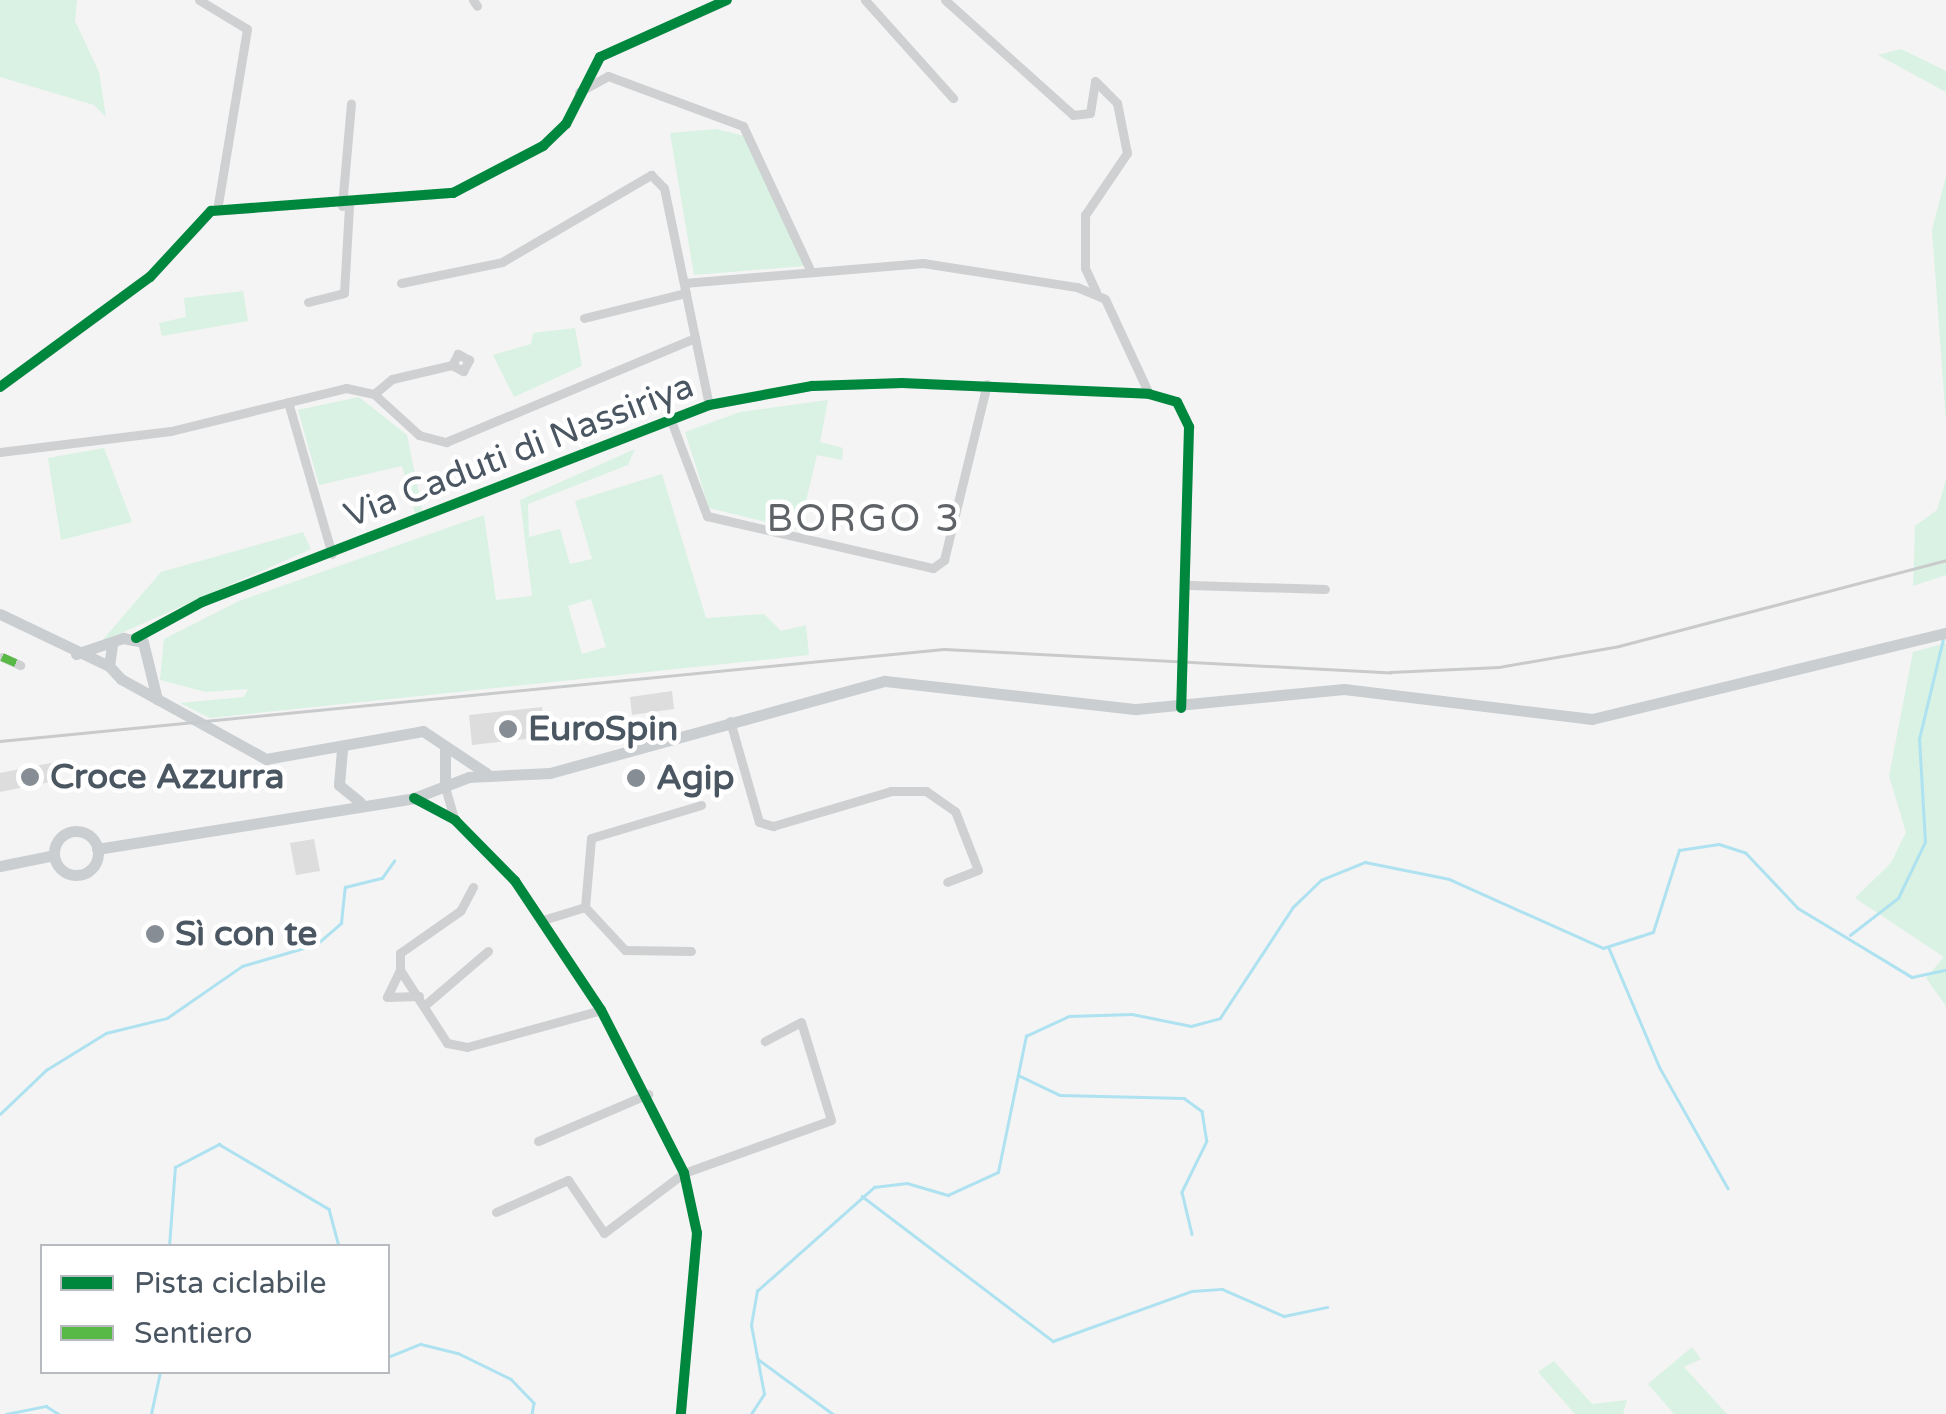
<!DOCTYPE html>
<meta charset="utf-8">
<style>
body{margin:0}
#map{position:relative;width:1946px;height:1414px;overflow:hidden;background:#f4f4f4;font-family:"Varela Round",sans-serif}
div>[style]{position:absolute}
[style*='--x']{left:calc(var(--x)*1px);top:calc(var(--y)*1px);width:calc(var(--w)*1px);rotate:calc(var(--a)*1deg)}
.green>*{inset:0;background:#d9f2e3}
.stream>*{height:2.5px;margin:-1.25px;padding:0 1.25px;transform-origin:1.25px;border-radius:1.25px;background:#aee2f0}
.building>*{inset:0;background:#ddddde}
.minor>*{height:9px;margin:-4.5px;padding:0 4.5px;transform-origin:4.5px;border-radius:4.5px;background:#ced0d2}
.major>*{height:11px;margin:-5.5px;padding:0 5.5px;transform-origin:5.5px;border-radius:5.5px;background:#caced1}
.major>.ring{margin:-5.5px;padding:0;box-sizing:content-box;background:none;border:11px solid #caced1;border-radius:50%}
.rail>*{height:2.5px;margin:-1.25px;padding:0 1.25px;transform-origin:1.25px;border-radius:1.25px;background:#c9cacc}
.quiet>*{height:8px;margin-top:-4px;transform-origin:0;background:repeating-linear-gradient(90deg,#58b947 0 15px,transparent 0 23px)}
.cycleway>*{height:10px;margin:-5px;padding:0 5px;transform-origin:5px;border-radius:5px;background:#00873e}
.dots>*{width:28px;height:28px;translate:-50% -50%;box-sizing:border-box;border:5px solid #fff;border-radius:50%}
span{translate:-50% -50%;white-space:nowrap;text-align:center;line-height:1.15;-webkit-text-stroke:9px #fff;paint-order:stroke}
.street-label{font-size:35px;color:#4a5661}
.poi-label{font-size:35px;color:#4a5661;font-weight:700}
.left{translate:0 -50%;text-align:left}
.neighbourhood-label{font-size:38px;color:#5f6368;letter-spacing:2.5px}
.legend{position:absolute;left:40px;top:1244px;width:350px;height:130px;box-sizing:border-box;background:#fff;border:2px solid #b7bbc0;margin:0;padding:12px 18px;list-style:none;font-size:30px;color:#4a5661}
.legend li{display:flex;align-items:center;gap:20px;height:50px}
.legend b{width:50px;border:2px solid #b7bbc0}
</style>
<div id="map">
<div class="green">
<div style="clip-path:polygon(0 0,77px 0,75px 21px,99px 72px,106px 117px,94px 105px,0 77px)"></div>
<div style="clip-path:polygon(1901px 49px,1946px 71px,1946px 92px,1878px 55px)"></div>
<div style="clip-path:polygon(716px 129px,749px 137px,804px 266px,694px 275px,670px 133px)"></div>
<div style="clip-path:polygon(1946px 176px,1946px 421px,1932px 230px)"></div>
<div style="clip-path:polygon(243px 291px,248px 321px,162px 336px,159px 323px,186px 317px,184px 298px)"></div>
<div style="clip-path:polygon(575px 328px,582px 366px,514px 397px,493px 355px,531px 344px,533px 333px)"></div>
<div style="clip-path:polygon(359px 397px,407px 435px,423px 514px,416px 516px,402px 466px,319px 485px,298px 410px)"></div>
<div style="clip-path:polygon(828px 400px,820px 442px,843px 448px,842px 460px,817px 455px,799px 530px,709px 508px,685px 432px,740px 412px)"></div>
<div style="clip-path:polygon(104px 448px,132px 522px,61px 540px,48px 458px)"></div>
<div style="clip-path:polygon(evenodd,635px 449px,628px 465px,528px 504px,529px 537px,560px 529px,570px 564px,592px 559px,575px 501px,662px 474px,706px 618px,764px 614px,781px 631px,806px 625px,809px 655px,210px 718px,180px 703px,244px 697px,248px 689px,206px 692px,160px 680px,164px 639px,239px 601px,484px 515px,496px 600px,532px 596px,520px 500px,635px 449px,591px 599px,606px 647px,582px 654px,568px 606px,591px 599px)"></div>
<div style="clip-path:polygon(1946px 480px,1946px 575px,1913px 586px,1915px 526px,1937px 510px)"></div>
<div style="clip-path:polygon(303px 532px,311px 549px,101px 642px,161px 572px)"></div>
<div style="clip-path:polygon(1946px 643px,1946px 1006px,1926px 978px,1944px 957px,1855px 898px,1891px 863px,1906px 832px,1889px 776px,1913px 652px)"></div>
<div style="clip-path:polygon(1692px 1347px,1701px 1359px,1684px 1367px,1727px 1414px,1674px 1414px,1648px 1384px)"></div>
<div style="clip-path:polygon(1554px 1361px,1592px 1404px,1627px 1400px,1623px 1414px,1575px 1414px,1538px 1372px)"></div>
</div>
<div class="stream">
<div style="--x:1850;--y:935;--w:61;--a:-37.6"></div>
<div style="--x:1898;--y:898;--w:62;--a:-64.3"></div>
<div style="--x:1925;--y:842;--w:103;--a:-93.3"></div>
<div style="--x:1919;--y:739;--w:103;--a:-76.5"></div>
<div style="--x:1609;--y:948;--w:130;--a:67"></div>
<div style="--x:1660;--y:1068;--w:138;--a:60.5"></div>
<div style="--x:1020;--y:1076;--w:44;--a:25.4"></div>
<div style="--x:1060;--y:1095;--w:124;--a:1.4"></div>
<div style="--x:1184;--y:1098;--w:22;--a:36"></div>
<div style="--x:1202;--y:1111;--w:30;--a:81"></div>
<div style="--x:1207;--y:1141;--w:57;--a:116.1"></div>
<div style="--x:1182;--y:1192;--w:43;--a:76.6"></div>
<div style="--x:0;--y:1114;--w:64;--a:-43.7"></div>
<div style="--x:46;--y:1070;--w:70;--a:-31.7"></div>
<div style="--x:106;--y:1033;--w:63;--a:-13.8"></div>
<div style="--x:167;--y:1018;--w:91;--a:-34.7"></div>
<div style="--x:242;--y:966;--w:78;--a:-16.3"></div>
<div style="--x:317;--y:944;--w:32;--a:-41"></div>
<div style="--x:341;--y:923;--w:36;--a:-84"></div>
<div style="--x:345;--y:887;--w:38;--a:-14"></div>
<div style="--x:382;--y:878;--w:21;--a:-55"></div>
<div style="--x:862;--y:1196;--w:240;--a:37.2"></div>
<div style="--x:1053;--y:1341;--w:148;--a:-19.8"></div>
<div style="--x:1192;--y:1291;--w:30;--a:-4"></div>
<div style="--x:1222;--y:1289;--w:68;--a:23.5"></div>
<div style="--x:1284;--y:1316;--w:44;--a:-11.8"></div>
<div style="--x:169;--y:1246;--w:79;--a:-85.7"></div>
<div style="--x:175;--y:1167;--w:50;--a:-27.6"></div>
<div style="--x:219;--y:1144;--w:128;--a:30.6"></div>
<div style="--x:329;--y:1209;--w:38;--a:75"></div>
<div style="--x:388;--y:1357;--w:35;--a:-22"></div>
<div style="--x:421;--y:1344;--w:38;--a:14"></div>
<div style="--x:458;--y:1353;--w:59;--a:26.1"></div>
<div style="--x:511;--y:1379;--w:33;--a:46"></div>
<div style="--x:534;--y:1403;--w:11;--a:100"></div>
<div style="--x:758;--y:1359;--w:93;--a:36.3"></div>
<div style="--x:319;--y:1372;--w:27;--a:0"></div>
<div style="--x:6;--y:1414;--w:41;--a:-11.3"></div>
<div style="--x:46;--y:1406;--w:15;--a:32"></div>
<div style="--x:151;--y:1414;--w:43;--a:-77.9"></div>
<div style="--x:751;--y:1414;--w:24;--a:-57"></div>
<div style="--x:764;--y:1394;--w:70;--a:-100.7"></div>
<div style="--x:751;--y:1325;--w:35;--a:-80"></div>
<div style="--x:757;--y:1291;--w:157;--a:-41.6"></div>
<div style="--x:874;--y:1187;--w:33;--a:-7"></div>
<div style="--x:907;--y:1183;--w:43;--a:16.3"></div>
<div style="--x:948;--y:1195;--w:55;--a:-24.7"></div>
<div style="--x:998;--y:1172;--w:139;--a:-78.4"></div>
<div style="--x:1026;--y:1036;--w:47;--a:-24.9"></div>
<div style="--x:1069;--y:1016;--w:63;--a:-1.8"></div>
<div style="--x:1132;--y:1014;--w:60;--a:11.5"></div>
<div style="--x:1191;--y:1026;--w:30;--a:-15"></div>
<div style="--x:1220;--y:1018;--w:133;--a:-56.7"></div>
<div style="--x:1293;--y:907;--w:39;--a:-44"></div>
<div style="--x:1321;--y:880;--w:48;--a:-22.2"></div>
<div style="--x:1365;--y:862;--w:86;--a:11.4"></div>
<div style="--x:1449;--y:879;--w:169;--a:24.1"></div>
<div style="--x:1603;--y:948;--w:52;--a:-17.7"></div>
<div style="--x:1653;--y:932;--w:86;--a:-72.4"></div>
<div style="--x:1679;--y:850;--w:40;--a:-8.5"></div>
<div style="--x:1719;--y:844;--w:28;--a:18"></div>
<div style="--x:1746;--y:853;--w:76;--a:46.6"></div>
<div style="--x:1798;--y:908;--w:133;--a:31.2"></div>
<div style="--x:1912;--y:977;--w:35;--a:-12"></div>
</div>
<div class="building">
<div style="clip-path:polygon(672px 691px,674px 709px,632px 715px,630px 697px)"></div>
<div style="clip-path:polygon(542px 707px,545px 737px,472px 745px,469px 715px)"></div>
<div style="clip-path:polygon(56px 762px,60px 780px,0 792px,0 773px)"></div>
<div style="clip-path:polygon(314px 839px,320px 871px,296px 875px,290px 843px)"></div>
</div>
<div class="minor">
<div style="--x:199;--y:0;--w:56;--a:31.1"></div>
<div style="--x:247;--y:29;--w:183;--a:99.4"></div>
<div style="--x:473;--y:0;--w:7;--a:56"></div>
<div style="--x:865;--y:0;--w:132;--a:48.1"></div>
<div style="--x:945;--y:0;--w:172;--a:41.9"></div>
<div style="--x:1073;--y:115;--w:17;--a:-7"></div>
<div style="--x:1090;--y:113;--w:32;--a:-81"></div>
<div style="--x:1095;--y:81;--w:31;--a:45"></div>
<div style="--x:1117;--y:103;--w:51;--a:78.7"></div>
<div style="--x:1127;--y:153;--w:75;--a:124.1"></div>
<div style="--x:1085;--y:215;--w:53;--a:90"></div>
<div style="--x:1085;--y:268;--w:26;--a:65"></div>
<div style="--x:579;--y:92;--w:33;--a:-29"></div>
<div style="--x:608;--y:76;--w:144;--a:20.3"></div>
<div style="--x:743;--y:126;--w:159;--a:65"></div>
<div style="--x:342;--y:206;--w:103;--a:-85"></div>
<div style="--x:401;--y:283;--w:103;--a:-11.7"></div>
<div style="--x:502;--y:262;--w:173;--a:-30.3"></div>
<div style="--x:651;--y:175;--w:18;--a:45"></div>
<div style="--x:664;--y:188;--w:222;--a:78.3"></div>
<div style="--x:684;--y:283;--w:240;--a:-4.8"></div>
<div style="--x:923;--y:263;--w:156;--a:8.9"></div>
<div style="--x:1077;--y:287;--w:30;--a:23"></div>
<div style="--x:1105;--y:299;--w:105;--a:65.1"></div>
<div style="--x:308;--y:302;--w:37;--a:-14"></div>
<div style="--x:344;--y:293;--w:88;--a:-86.7"></div>
<div style="--x:584;--y:318;--w:105;--a:-13.8"></div>
<div style="--x:0;--y:387;--w:186;--a:-36.3"></div>
<div style="--x:150;--y:277;--w:90;--a:-47.3"></div>
<div style="--x:211;--y:211;--w:243;--a:-4.3"></div>
<div style="--x:453;--y:193;--w:102;--a:-27.6"></div>
<div style="--x:543;--y:146;--w:32;--a:-44"></div>
<div style="--x:566;--y:124;--w:75;--a:-63.1"></div>
<div style="--x:600;--y:57;--w:139;--a:-24.2"></div>
<div style="--x:374;--y:394;--w:23;--a:-40"></div>
<div style="--x:392;--y:379;--w:62;--a:-13.1"></div>
<div style="--x:452;--y:365;--w:13;--a:29"></div>
<div style="--x:463;--y:371;--w:13;--a:-61"></div>
<div style="--x:469;--y:360;--w:13;--a:-151"></div>
<div style="--x:458;--y:354;--w:13;--a:119"></div>
<div style="--x:288;--y:402;--w:158;--a:73.9"></div>
<div style="--x:670;--y:418;--w:105;--a:69.3"></div>
<div style="--x:707;--y:516;--w:232;--a:13"></div>
<div style="--x:933;--y:568;--w:14;--a:-36"></div>
<div style="--x:944;--y:560;--w:181;--a:-76.3"></div>
<div style="--x:0;--y:452;--w:172;--a:-7"></div>
<div style="--x:171;--y:431;--w:180;--a:-13.8"></div>
<div style="--x:346;--y:388;--w:29;--a:12"></div>
<div style="--x:374;--y:394;--w:61;--a:42.3"></div>
<div style="--x:419;--y:435;--w:28;--a:15"></div>
<div style="--x:446;--y:442;--w:270;--a:-22.7"></div>
<div style="--x:1190;--y:585;--w:135;--a:1.7"></div>
<div style="--x:136;--y:638;--w:75;--a:-28.6"></div>
<div style="--x:202;--y:602;--w:544;--a:-21.23"></div>
<div style="--x:709;--y:405;--w:105;--a:-10.5"></div>
<div style="--x:812;--y:386;--w:90;--a:-1.9"></div>
<div style="--x:902;--y:383;--w:247;--a:2.5"></div>
<div style="--x:1149;--y:394;--w:29;--a:16"></div>
<div style="--x:1177;--y:402;--w:28;--a:64"></div>
<div style="--x:1189;--y:427;--w:281;--a:91.6"></div>
<div style="--x:2;--y:657;--w:20;--a:24"></div>
<div style="--x:730;--y:721;--w:105;--a:74"></div>
<div style="--x:759;--y:822;--w:15;--a:16"></div>
<div style="--x:773;--y:826;--w:123;--a:-16.5"></div>
<div style="--x:891;--y:791;--w:35;--a:0"></div>
<div style="--x:926;--y:791;--w:35;--a:35"></div>
<div style="--x:955;--y:811;--w:63;--a:68.7"></div>
<div style="--x:978;--y:870;--w:33;--a:159"></div>
<div style="--x:445;--y:787;--w:32;--a:74"></div>
<div style="--x:414;--y:798;--w:47;--a:28.2"></div>
<div style="--x:455;--y:820;--w:86;--a:45.5"></div>
<div style="--x:515;--y:881;--w:155;--a:56.3"></div>
<div style="--x:601;--y:1010;--w:183;--a:63"></div>
<div style="--x:684;--y:1173;--w:61;--a:77.8"></div>
<div style="--x:697;--y:1233;--w:182;--a:95.1"></div>
<div style="--x:473;--y:887;--w:27;--a:118"></div>
<div style="--x:460;--y:911;--w:73;--a:145"></div>
<div style="--x:400;--y:953;--w:17;--a:90"></div>
<div style="--x:400;--y:970;--w:87;--a:57.2"></div>
<div style="--x:447;--y:1043;--w:20;--a:11"></div>
<div style="--x:467;--y:1047;--w:139;--a:-15.4"></div>
<div style="--x:585;--y:907;--w:69;--a:-85"></div>
<div style="--x:591;--y:838;--w:115;--a:-16.7"></div>
<div style="--x:543;--y:920;--w:44;--a:-17.2"></div>
<div style="--x:585;--y:907;--w:59;--a:47.1"></div>
<div style="--x:625;--y:950;--w:66;--a:0.9"></div>
<div style="--x:400;--y:970;--w:30;--a:116"></div>
<div style="--x:387;--y:997;--w:32;--a:-2"></div>
<div style="--x:425;--y:1005;--w:83;--a:-40.6"></div>
<div style="--x:538;--y:1141;--w:120;--a:-23.1"></div>
<div style="--x:496;--y:1212;--w:79;--a:-24"></div>
<div style="--x:568;--y:1180;--w:64;--a:55.8"></div>
<div style="--x:604;--y:1233;--w:100;--a:-36.9"></div>
<div style="--x:684;--y:1173;--w:156;--a:-19.8"></div>
<div style="--x:831;--y:1120;--w:102;--a:-107"></div>
<div style="--x:801;--y:1022;--w:41;--a:152.2"></div>
</div>
<div class="major">
<div style="--x:0;--y:614;--w:121;--a:25.5"></div>
<div style="--x:112;--y:645;--w:21;--a:98"></div>
<div style="--x:109;--y:666;--w:18;--a:47"></div>
<div style="--x:121;--y:679;--w:166;--a:28.9"></div>
<div style="--x:266;--y:759;--w:159;--a:-10.1"></div>
<div style="--x:423;--y:731;--w:76;--a:33.7"></div>
<div style="--x:76;--y:654;--w:50;--a:-18.8"></div>
<div style="--x:123;--y:638;--w:20;--a:11"></div>
<div style="--x:143;--y:642;--w:59;--a:76.2"></div>
<div style="--x:445;--y:748;--w:39;--a:90"></div>
<div style="--x:342;--y:750;--w:35;--a:95"></div>
<div style="--x:339;--y:785;--w:27;--a:39"></div>
<div class="ring" style="left:54px;top:831px;width:33px;height:33px"></div>
<div style="--x:97;--y:849;--w:321;--a:-9.1"></div>
<div style="--x:414;--y:798;--w:59;--a:-20.9"></div>
<div style="--x:469;--y:777;--w:81;--a:-2.8"></div>
<div style="--x:550;--y:773;--w:347;--a:-15.4"></div>
<div style="--x:885;--y:681;--w:253;--a:6.4"></div>
<div style="--x:1136;--y:709;--w:209;--a:-5.5"></div>
<div style="--x:1344;--y:689;--w:250;--a:6.9"></div>
<div style="--x:1592;--y:719;--w:364;--a:-13.7"></div>
<div style="--x:0;--y:866;--w:55;--a:-11.5"></div>
</div>
<div class="rail">
<div style="--x:0;--y:741;--w:948;--a:-5.57"></div>
<div style="--x:944;--y:649;--w:447;--a:3"></div>
<div style="--x:1390;--y:672;--w:109;--a:-2.6"></div>
<div style="--x:1499;--y:667;--w:122;--a:-9.9"></div>
<div style="--x:1619;--y:646;--w:338;--a:-14.7"></div>
</div>
<div class="quiet">
<div style="--x:2;--y:657;--w:20;--a:24"></div>
</div>
<div class="cycleway">
<div style="--x:0;--y:387;--w:186;--a:-36.3"></div>
<div style="--x:150;--y:277;--w:90;--a:-47.3"></div>
<div style="--x:211;--y:211;--w:243;--a:-4.3"></div>
<div style="--x:453;--y:193;--w:102;--a:-27.6"></div>
<div style="--x:543;--y:146;--w:32;--a:-44"></div>
<div style="--x:566;--y:124;--w:75;--a:-63.1"></div>
<div style="--x:600;--y:57;--w:139;--a:-24.2"></div>
<div style="--x:136;--y:638;--w:75;--a:-28.6"></div>
<div style="--x:202;--y:602;--w:544;--a:-21.23"></div>
<div style="--x:709;--y:405;--w:105;--a:-10.5"></div>
<div style="--x:812;--y:386;--w:90;--a:-1.9"></div>
<div style="--x:902;--y:383;--w:247;--a:2.5"></div>
<div style="--x:1149;--y:394;--w:29;--a:16"></div>
<div style="--x:1177;--y:402;--w:28;--a:64"></div>
<div style="--x:1189;--y:427;--w:281;--a:91.6"></div>
<div style="--x:414;--y:798;--w:47;--a:28.2"></div>
<div style="--x:455;--y:820;--w:86;--a:45.5"></div>
<div style="--x:515;--y:881;--w:155;--a:56.3"></div>
<div style="--x:601;--y:1010;--w:183;--a:63"></div>
<div style="--x:684;--y:1173;--w:61;--a:77.8"></div>
<div style="--x:697;--y:1233;--w:182;--a:95.1"></div>
</div>
<div class="dots">
<div style="left:508px;top:729px;background:#868d94"></div>
<div style="left:30px;top:777px;background:#868d94"></div>
<div style="left:636px;top:778px;background:#868d94"></div>
<div style="left:155px;top:934px;background:#868d94"></div>
</div>
<div class="street-label">
<span style="left:519px;top:451px;rotate:-21deg">Via Caduti di Nassiriya</span>
</div>
<div class="poi-label">
<span class="left" style="left:528px;top:729px">EuroSpin</span>
<span class="left" style="left:50px;top:777px">Croce Azzurra</span>
<span class="left" style="left:656px;top:778px">Agip</span>
<span class="left" style="left:175px;top:934px">Sì con te</span>
</div>
<div class="neighbourhood-label">
<span style="left:864px;top:520px">BORGO 3</span>
</div>
<ul class="legend">
<li><b style="height:12px;background:#00873e"></b>Pista ciclabile</li>
<li><b style="height:12px;background:#58b947"></b>Sentiero</li>
</ul>
</div>
